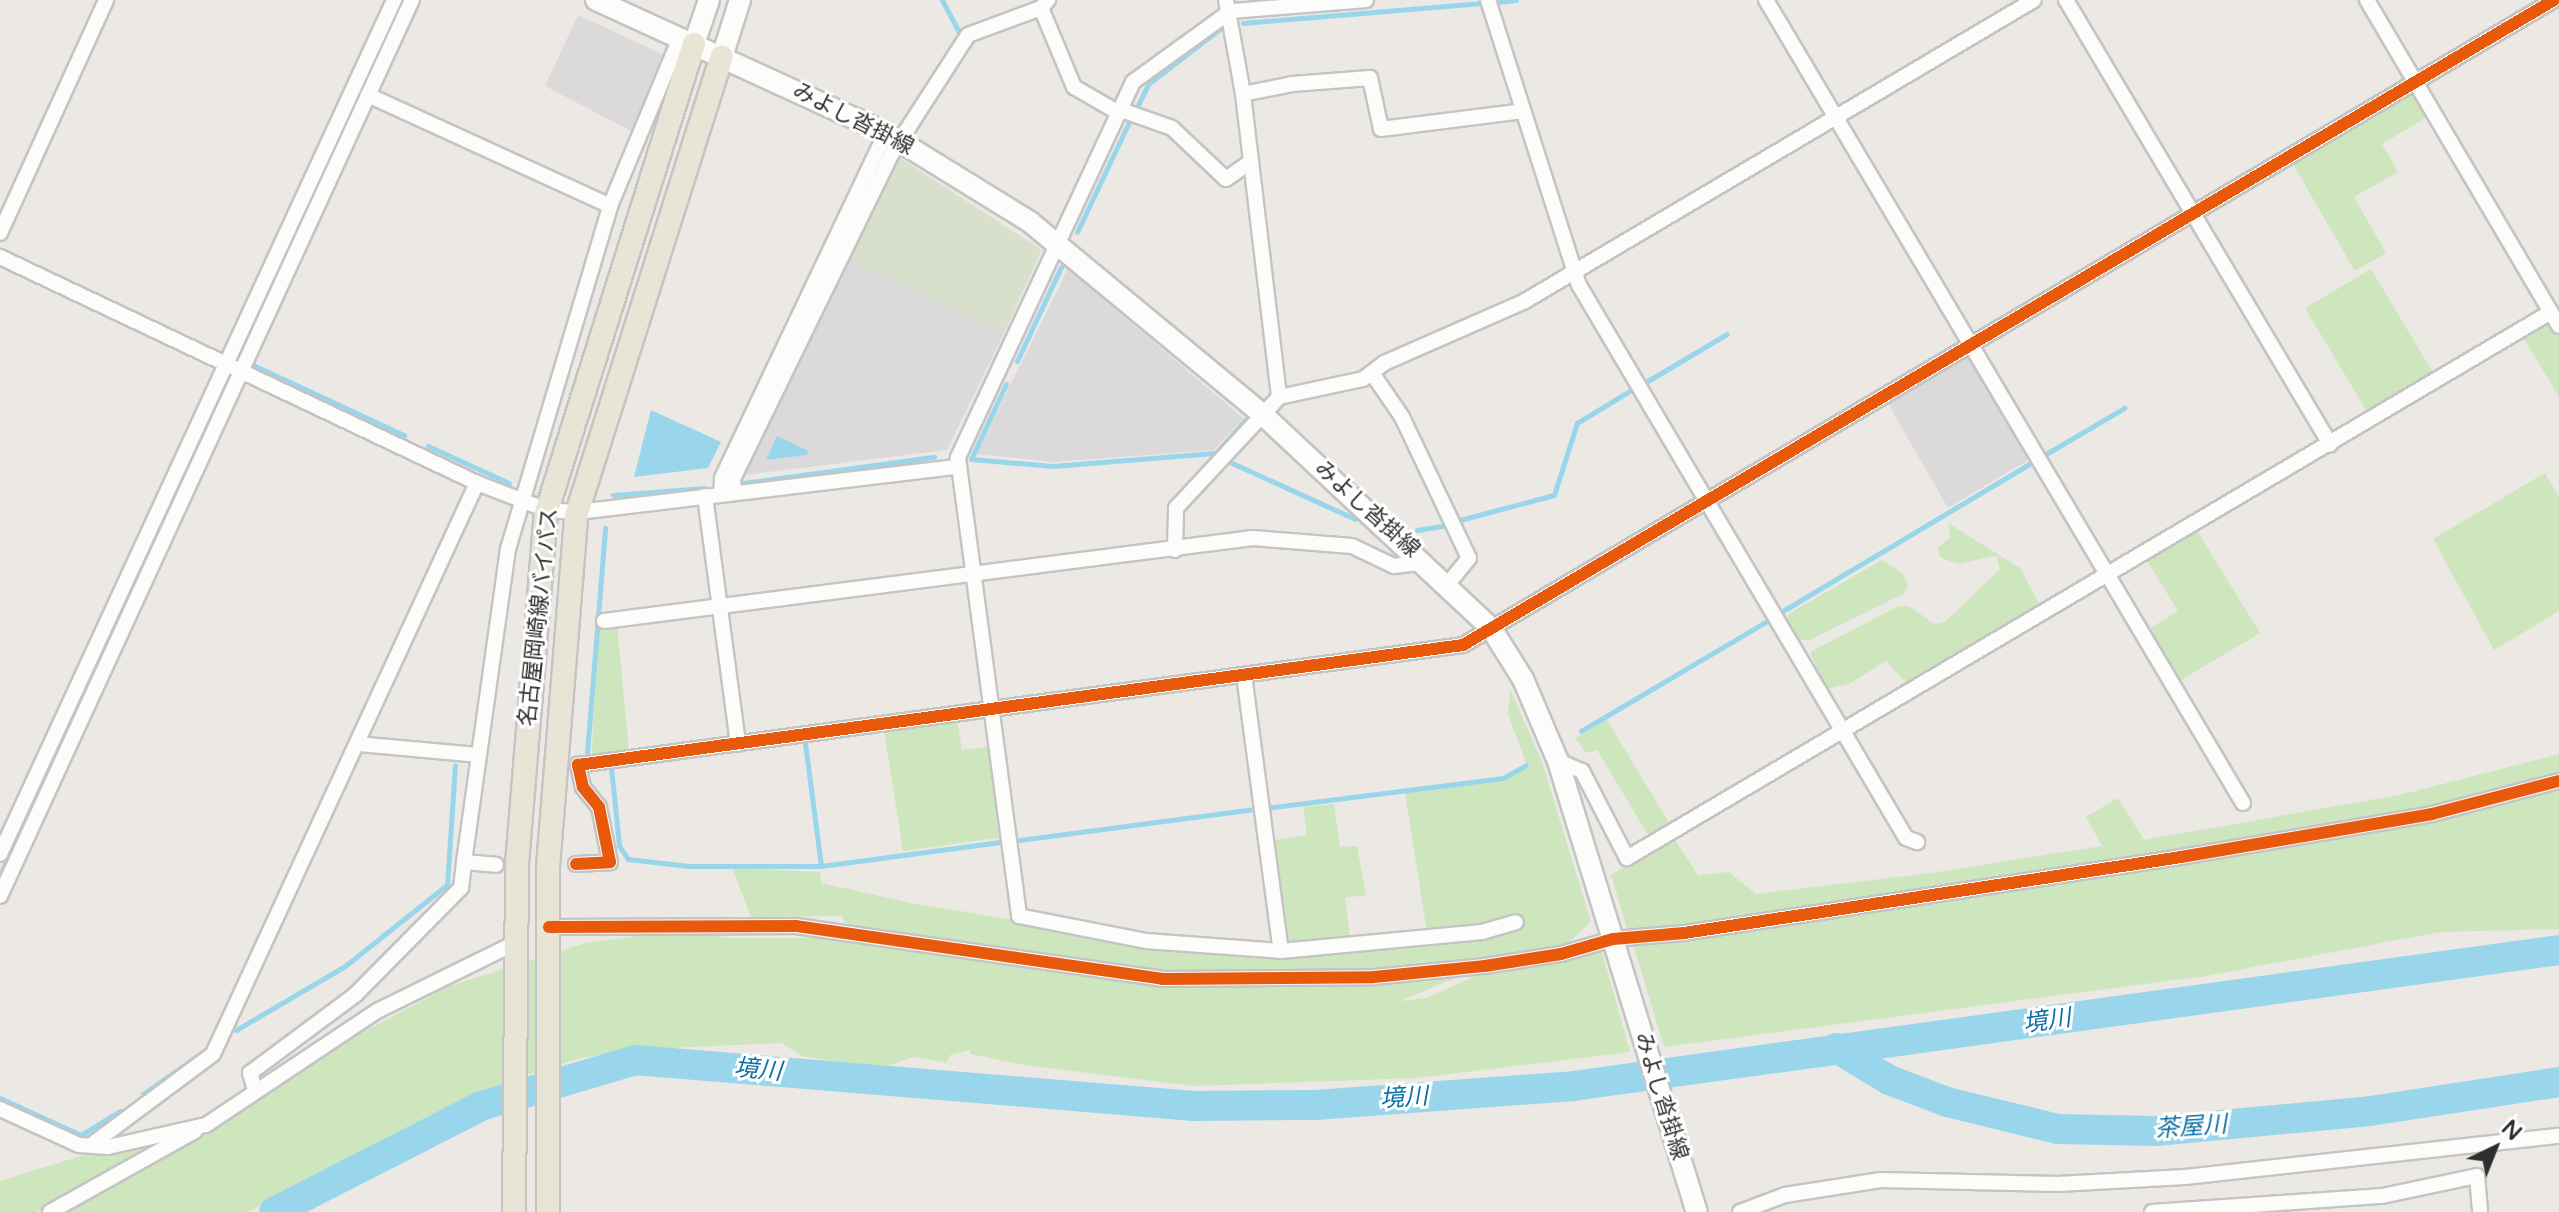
<!DOCTYPE html>
<meta charset="utf-8">
<style>
body{margin:0}
#map{position:relative;width:2559px;height:1212px;overflow:hidden;background:#ece8e4;font-family:"Varela Round","Noto Sans JP",sans-serif}
div>[style]{position:absolute}
[style*='--x']{left:calc(var(--x)*1px);top:calc(var(--y)*1px);width:calc(var(--w)*1px);rotate:calc(var(--a)*1deg)}
.industrial>*{inset:0;background:#dcd9db}
.green>*{inset:0;background:#cee6be}
.cemetery>*{inset:0;background:#d8e0cc}
.water>*{inset:0;background:#99d6ec}
.stream>*{height:5px;margin:-2.5px;padding:0 2.5px;transform-origin:2.5px;border-radius:2.5px;background:#99d6ec}
.river>*{height:30px;margin:-15px;padding:0 15px;transform-origin:15px;border-radius:15px;background:#99d6ec}
.roads{filter:drop-shadow(2px 0 #c5c4c5) drop-shadow(-2px 0 #c5c4c5) drop-shadow(0 2px #c5c4c5) drop-shadow(0 -2px #c5c4c5)}
.street>*{height:14px;margin:-7px;padding:0 7px;transform-origin:7px;border-radius:7px;background:#fcfcfb}
.secondary>*{height:20px;margin:-10px;padding:0 10px;transform-origin:10px;border-radius:10px;background:#fcfcfb}
.primary>*{height:22px;margin:-11px;padding:0 11px;transform-origin:11px;border-radius:11px;background:#e8e4d6}
.cycleway>*{height:12px;margin:-6px;padding:0 6px;transform-origin:6px;border-radius:6px;background:#e8590c}
span{translate:-50% -50%;white-space:nowrap;text-align:center;line-height:1.15;-webkit-text-stroke:6px #fff;paint-order:stroke}
.street-label{font-size:22px;color:#2e2e2e}
.water-label{font-size:24px;color:#0d6fa3;font-style:italic}
.north{position:absolute;left:2455px;top:1108px;width:80px;height:80px;-webkit-text-stroke:6px #fff;paint-order:stroke;rotate:43deg;font-size:22px;font-weight:700;line-height:32px;text-align:center;color:#2e2e2e}
.north::after{content:'';display:block;margin:auto;width:28px;height:36px;background:#2e2e2e;clip-path:polygon(50% 0,100% 100%,50% 72%,0 100%)}
</style>
<div id="map">
<div class="industrial">
<div style="clip-path:polygon(578px 15px,664px 55px,631px 131px,545px 86px)"></div>
<div style="clip-path:polygon(847px 259px,1004px 333px,947px 450px,744px 475px)"></div>
<div style="clip-path:polygon(1068px 269px,1243px 418px,1214px 450px,1054px 462px,976px 454px)"></div>
<div style="clip-path:polygon(1969px 354px,2033px 457px,1948px 508px,1887px 402px)"></div>
</div>
<div class="green">
<div style="clip-path:polygon(2411px 92px,2417px 93px,2430px 115px,2382px 144px,2398px 172px,2354px 197px,2386px 253px,2355px 271px,2291px 161px)"></div>
<div style="clip-path:polygon(2371px 269px,2435px 376px,2369px 415px,2305px 308px)"></div>
<div style="clip-path:polygon(2548px 320px,2559px 334px,2559px 397px,2522px 335px)"></div>
<div style="clip-path:polygon(2545px 473px,2559px 497px,2559px 611px,2494px 650px,2433px 539px)"></div>
<div style="clip-path:polygon(1948px 523px,2020px 568px,2041px 607px,1908px 685px,1886px 661px,1849px 684px,1826px 689px,1810px 652px,1899px 606px,1909px 606px,1934px 624px,1945px 622px,2000px 569px,1996px 556px,1957px 564px,1940px 557px,1938px 547px,1951px 537px)"></div>
<div style="clip-path:polygon(2196px 529px,2260px 633px,2181px 680px,2149px 629px,2178px 611px,2146px 559px)"></div>
<div style="clip-path:polygon(1882px 560px,1903px 574px,1908px 586px,1903px 594px,1810px 640px,1799px 640px,1787px 619px,1790px 613px)"></div>
<div style="clip-path:polygon(617px 625px,629px 750px,592px 754px,597px 627px)"></div>
<div style="clip-path:polygon(1510px 689px,1542px 762px,1591px 922px,1568px 943px,1542px 954px,1374px 973px,1191px 976px,847px 927px,842px 916px,751px 917px,732px 868px,820px 872px,821px 883px,911px 903px,1198px 950px,1450px 939px,1514px 931px,1518px 926px,1508px 924px,1427px 933px,1405px 793px,1504px 780px,1528px 768px,1508px 714px)"></div>
<div style="clip-path:polygon(957px 719px,962px 750px,993px 746px,1004px 837px,903px 851px,884px 730px)"></div>
<div style="clip-path:polygon(1607px 720px,1671px 826px,1650px 838px,1597px 750px,1585px 753px,1576px 738px)"></div>
<div style="clip-path:polygon(2559px 754px,2559px 774px,2429px 810px,1690px 928px,1627px 928px,1611px 875px,1673px 837px,1698px 875px,1729px 872px,1756px 894px,1931px 873px,2102px 846px,2086px 817px,2118px 798px,2144px 840px,2404px 794px)"></div>
<div style="clip-path:polygon(2559px 786px,2559px 929px,2440px 932px,2206px 976px,1664px 1047px,1633px 944px,2305px 843px)"></div>
<div style="clip-path:polygon(1334px 804px,1340px 847px,1357px 846px,1366px 895px,1345px 898px,1351px 944px,1292px 946px,1283px 942px,1271px 841px,1307px 835px,1303px 807px)"></div>
<div style="clip-path:polygon(691px 929px,725px 938px,846px 938px,1163px 985px,1372px 984px,1465px 974px,1400px 1001px,1426px 998px,1492px 969px,1601px 948px,1630px 1052px,1416px 1078px,1193px 1086px,1024px 1065px,970px 1054px,970px 1050px,950px 1055px,947px 1063px,914px 1057px,878px 1069px,801px 1056px,782px 1043px,646px 1049px,581px 1058px,507px 1081px,434px 1113px,248px 1212px,64px 1212px,172px 1153px,314px 1058px,450px 986px,585px 943px)"></div>
<div style="clip-path:polygon(187px 1132px,64px 1203px,35px 1212px,0 1212px,0 1181px,84px 1155px)"></div>
</div>
<div class="cemetery">
<div style="clip-path:polygon(897px 156px,1042px 250px,1004px 333px,847px 259px)"></div>
</div>
<div class="water">
<div style="clip-path:polygon(651px 410px,721px 442px,708px 468px,634px 477px)"></div>
<div style="clip-path:polygon(777px 436px,809px 451px,807px 455px,766px 460px)"></div>
</div>
<div class="stream">
<div style="--x:942;--y:0;--w:38;--a:62"></div>
<div style="--x:960;--y:34;--w:20;--a:123"></div>
<div style="--x:1498;--y:2;--w:18;--a:-6"></div>
<div style="--x:1243;--y:23;--w:237;--a:-4.8"></div>
<div style="--x:1137;--y:107;--w:25;--a:-64"></div>
<div style="--x:1148;--y:84;--w:97;--a:-37.5"></div>
<div style="--x:1077;--y:232;--w:122;--a:-64.7"></div>
<div style="--x:238;--y:357;--w:393;--a:-65.3"></div>
<div style="--x:1017;--y:361;--w:104;--a:-64.9"></div>
<div style="--x:251;--y:364;--w:169;--a:24.9"></div>
<div style="--x:1646;--y:382;--w:94;--a:-30.7"></div>
<div style="--x:1006;--y:384;--w:83;--a:115"></div>
<div style="--x:971;--y:459;--w:82;--a:4.9"></div>
<div style="--x:1053;--y:466;--w:164;--a:-4.6"></div>
<div style="--x:1216;--y:453;--w:44;--a:-48.7"></div>
<div style="--x:428;--y:446;--w:89;--a:24.6"></div>
<div style="--x:2046;--y:454;--w:91;--a:-30.5"></div>
<div style="--x:1230;--y:462;--w:137;--a:24.5"></div>
<div style="--x:743;--y:483;--w:193;--a:-7.8"></div>
<div style="--x:613;--y:495;--w:91;--a:-4.4"></div>
<div style="--x:1456;--y:521;--w:101;--a:-14.9"></div>
<div style="--x:1554;--y:495;--w:76;--a:-72.3"></div>
<div style="--x:1577;--y:423;--w:66;--a:-31.3"></div>
<div style="--x:1417;--y:530;--w:31;--a:-9"></div>
<div style="--x:1781;--y:612;--w:295;--a:-30.8"></div>
<div style="--x:1581;--y:731;--w:214;--a:-30.6"></div>
<div style="--x:805;--y:743;--w:124;--a:82.6"></div>
<div style="--x:587;--y:753;--w:226;--a:-85.4"></div>
<div style="--x:611;--y:767;--w:79;--a:84.2"></div>
<div style="--x:619;--y:846;--w:16;--a:55"></div>
<div style="--x:628;--y:859;--w:61;--a:6.5"></div>
<div style="--x:689;--y:866;--w:132;--a:0"></div>
<div style="--x:821;--y:866;--w:181;--a:-7.6"></div>
<div style="--x:1266;--y:808;--w:239;--a:-7.2"></div>
<div style="--x:1503;--y:778;--w:26;--a:-29"></div>
<div style="--x:1012;--y:841;--w:245;--a:-7.5"></div>
<div style="--x:0;--y:875;--w:548;--a:-65.31"></div>
<div style="--x:236;--y:1030;--w:126;--a:-30.4"></div>
<div style="--x:345;--y:966;--w:130;--a:-38.5"></div>
<div style="--x:447;--y:885;--w:120;--a:-86.2"></div>
<div style="--x:143;--y:1094;--w:70;--a:-35.1"></div>
<div style="--x:0;--y:1098;--w:89;--a:24.6"></div>
<div style="--x:81;--y:1135;--w:46;--a:-31.6"></div>
</div>
<div class="river">
<div style="--x:1836;--y:1048;--w:62;--a:31.1"></div>
<div style="--x:1889;--y:1080;--w:62;--a:20.8"></div>
<div style="--x:1947;--y:1102;--w:114;--a:13.7"></div>
<div style="--x:2058;--y:1129;--w:98;--a:1.2"></div>
<div style="--x:2156;--y:1131;--w:215;--a:-5.3"></div>
<div style="--x:2370;--y:1111;--w:191;--a:-8.7"></div>
<div style="--x:274;--y:1212;--w:233;--a:-27.1"></div>
<div style="--x:481;--y:1106;--w:161;--a:-16.6"></div>
<div style="--x:635;--y:1060;--w:561;--a:4.7"></div>
<div style="--x:1194;--y:1106;--w:122;--a:-0.5"></div>
<div style="--x:1316;--y:1105;--w:258;--a:-4.2"></div>
<div style="--x:1573;--y:1086;--w:995;--a:-7.85"></div>
</div>
<div class="roads">
<div class="street">
<div style="--x:1226;--y:0;--w:96;--a:79.7"></div>
<div style="--x:1243;--y:94;--w:305;--a:83.2"></div>
<div style="--x:1366;--y:0;--w:135;--a:175.3"></div>
<div style="--x:1231;--y:11;--w:121;--a:144.1"></div>
<div style="--x:1133;--y:82;--w:415;--a:115"></div>
<div style="--x:958;--y:458;--w:462;--a:82.4"></div>
<div style="--x:1019;--y:916;--w:129;--a:11.1"></div>
<div style="--x:1146;--y:941;--w:135;--a:4.2"></div>
<div style="--x:1281;--y:951;--w:202;--a:-5.4"></div>
<div style="--x:1482;--y:932;--w:35;--a:-16"></div>
<div style="--x:1488;--y:0;--w:299;--a:72.3"></div>
<div style="--x:1579;--y:285;--w:642;--a:59.4"></div>
<div style="--x:1906;--y:838;--w:12;--a:20"></div>
<div style="--x:1766;--y:0;--w:934;--a:59.29"></div>
<div style="--x:2066;--y:0;--w:517;--a:59.26"></div>
<div style="--x:2367;--y:0;--w:378;--a:59.5"></div>
<div style="--x:1041;--y:8;--w:86;--a:67.3"></div>
<div style="--x:1074;--y:87;--w:52;--a:30"></div>
<div style="--x:1243;--y:94;--w:50;--a:-11.5"></div>
<div style="--x:1292;--y:84;--w:78;--a:-4.4"></div>
<div style="--x:1370;--y:78;--w:52;--a:77.8"></div>
<div style="--x:1381;--y:129;--w:143;--a:-7.2"></div>
<div style="--x:368;--y:95;--w:266;--a:24.6"></div>
<div style="--x:1121;--y:110;--w:54;--a:19.4"></div>
<div style="--x:1172;--y:128;--w:74;--a:43.4"></div>
<div style="--x:1226;--y:179;--w:28;--a:-35"></div>
<div style="--x:0;--y:233;--w:256;--a:-65.5"></div>
<div style="--x:0;--y:257;--w:528;--a:25.35"></div>
<div style="--x:477;--y:483;--w:75;--a:21.1"></div>
<div style="--x:547;--y:510;--w:31;--a:4"></div>
<div style="--x:578;--y:512;--w:383;--a:-6.8"></div>
<div style="--x:1372;--y:373;--w:53;--a:55.7"></div>
<div style="--x:1402;--y:417;--w:156;--a:64.6"></div>
<div style="--x:1469;--y:558;--w:33;--a:129"></div>
<div style="--x:734;--y:493;--w:14;--a:-94"></div>
<div style="--x:733;--y:479;--w:363;--a:-64"></div>
<div style="--x:892;--y:153;--w:140;--a:-57.2"></div>
<div style="--x:968;--y:35;--w:78;--a:-20.3"></div>
<div style="--x:1041;--y:8;--w:11;--a:-49"></div>
<div style="--x:721;--y:494;--w:16;--a:-86"></div>
<div style="--x:722;--y:478;--w:382;--a:-64.6"></div>
<div style="--x:705;--y:496;--w:250;--a:82.4"></div>
<div style="--x:1175;--y:550;--w:42;--a:-88.6"></div>
<div style="--x:1176;--y:508;--w:151;--a:-47.1"></div>
<div style="--x:1279;--y:397;--w:86;--a:-12.1"></div>
<div style="--x:1363;--y:379;--w:26;--a:-37"></div>
<div style="--x:1384;--y:363;--w:154;--a:-23.7"></div>
<div style="--x:1525;--y:301;--w:591;--a:-30.6"></div>
<div style="--x:604;--y:621;--w:654;--a:-7.29"></div>
<div style="--x:1253;--y:538;--w:99;--a:4.6"></div>
<div style="--x:1352;--y:546;--w:47;--a:25.5"></div>
<div style="--x:1394;--y:566;--w:31;--a:-7"></div>
<div style="--x:1244;--y:675;--w:278;--a:82.4"></div>
<div style="--x:358;--y:744;--w:121;--a:5.2"></div>
<div style="--x:1558;--y:761;--w:26;--a:23"></div>
<div style="--x:1582;--y:771;--w:98;--a:62.7"></div>
<div style="--x:1627;--y:858;--w:1073;--a:-30.58"></div>
<div style="--x:0;--y:854;--w:941;--a:-65.23"></div>
<div style="--x:464;--y:862;--w:316;--a:-82"></div>
<div style="--x:508;--y:549;--w:358;--a:-73.4"></div>
<div style="--x:610;--y:206;--w:182;--a:-67.4"></div>
<div style="--x:576;--y:864;--w:34;--a:-3"></div>
<div style="--x:610;--y:862;--w:56;--a:-101.3"></div>
<div style="--x:599;--y:807;--w:26;--a:-129"></div>
<div style="--x:583;--y:787;--w:23;--a:-103"></div>
<div style="--x:578;--y:765;--w:893;--a:-7.72"></div>
<div style="--x:1463;--y:645;--w:1267;--a:-30.59"></div>
<div style="--x:0;--y:896;--w:986;--a:-65.31"></div>
<div style="--x:549;--y:927;--w:247;--a:-0.2"></div>
<div style="--x:796;--y:926;--w:370;--a:8.2"></div>
<div style="--x:1162;--y:979;--w:212;--a:-0.5"></div>
<div style="--x:1374;--y:977;--w:112;--a:-5.7"></div>
<div style="--x:1485;--y:966;--w:77;--a:-9"></div>
<div style="--x:1561;--y:954;--w:54;--a:-16.1"></div>
<div style="--x:1613;--y:939;--w:71;--a:-4.8"></div>
<div style="--x:1684;--y:933;--w:503;--a:-8.69"></div>
<div style="--x:2181;--y:857;--w:255;--a:-9.7"></div>
<div style="--x:2432;--y:814;--w:131;--a:-14.6"></div>
<div style="--x:255;--y:1090;--w:18;--a:-106"></div>
<div style="--x:250;--y:1073;--w:131;--a:-36.6"></div>
<div style="--x:355;--y:995;--w:151;--a:-45.3"></div>
<div style="--x:461;--y:888;--w:26;--a:-83"></div>
<div style="--x:464;--y:862;--w:32;--a:5"></div>
<div style="--x:0;--y:1109;--w:87;--a:24.5"></div>
<div style="--x:79;--y:1145;--w:29;--a:4"></div>
<div style="--x:108;--y:1147;--w:100;--a:-12.7"></div>
<div style="--x:206;--y:1125;--w:206;--a:-33.7"></div>
<div style="--x:377;--y:1011;--w:154;--a:-26.2"></div>
<div style="--x:91;--y:1145;--w:152;--a:-36.7"></div>
<div style="--x:213;--y:1054;--w:629;--a:-65.19"></div>
<div style="--x:50;--y:1212;--w:166;--a:-29.2"></div>
<div style="--x:1740;--y:1212;--w:48;--a:-20.7"></div>
<div style="--x:1785;--y:1195;--w:97;--a:-8.9"></div>
<div style="--x:1881;--y:1180;--w:177;--a:1.3"></div>
<div style="--x:2058;--y:1184;--w:127;--a:-3.2"></div>
<div style="--x:2185;--y:1177;--w:376;--a:-6.3"></div>
<div style="--x:2152;--y:1212;--w:231;--a:-4"></div>
<div style="--x:2382;--y:1196;--w:97;--a:-11.9"></div>
<div style="--x:2477;--y:1176;--w:36;--a:85"></div>
</div>
<div class="secondary">
<div style="--x:596;--y:0;--w:319;--a:24.6"></div>
<div style="--x:886;--y:133;--w:169;--a:31.7"></div>
<div style="--x:1030;--y:222;--w:300;--a:39.6"></div>
<div style="--x:1261;--y:413;--w:315;--a:43.1"></div>
<div style="--x:1491;--y:628;--w:60;--a:57.9"></div>
<div style="--x:1523;--y:679;--w:89;--a:66.9"></div>
<div style="--x:1558;--y:761;--w:472;--a:72.9"></div>
<div style="--x:694;--y:44;--w:46;--a:-71.2"></div>
<div style="--x:722;--y:57;--w:60;--a:-72.5"></div>
</div>
<div class="primary">
<div style="--x:514;--y:1212;--w:348;--a:-89.5"></div>
<div style="--x:517;--y:864;--w:352;--a:-85.3"></div>
<div style="--x:546;--y:513;--w:492;--a:-72.5"></div>
<div style="--x:548;--y:1212;--w:345;--a:-90"></div>
<div style="--x:548;--y:867;--w:352;--a:-85.4"></div>
<div style="--x:576;--y:516;--w:482;--a:-72.4"></div>
</div>
</div>
<div class="cycleway">
<div style="--x:576;--y:864;--w:34;--a:-3"></div>
<div style="--x:610;--y:862;--w:56;--a:-101.3"></div>
<div style="--x:599;--y:807;--w:26;--a:-129"></div>
<div style="--x:583;--y:787;--w:23;--a:-103"></div>
<div style="--x:578;--y:765;--w:893;--a:-7.72"></div>
<div style="--x:1463;--y:645;--w:1267;--a:-30.59"></div>
<div style="--x:549;--y:927;--w:247;--a:-0.2"></div>
<div style="--x:796;--y:926;--w:370;--a:8.2"></div>
<div style="--x:1162;--y:979;--w:212;--a:-0.5"></div>
<div style="--x:1374;--y:977;--w:112;--a:-5.7"></div>
<div style="--x:1485;--y:966;--w:77;--a:-9"></div>
<div style="--x:1561;--y:954;--w:54;--a:-16.1"></div>
<div style="--x:1613;--y:939;--w:71;--a:-4.8"></div>
<div style="--x:1684;--y:933;--w:503;--a:-8.69"></div>
<div style="--x:2181;--y:857;--w:255;--a:-9.7"></div>
<div style="--x:2432;--y:814;--w:131;--a:-14.6"></div>
</div>
<div class="street-label">
<span style="left:853px;top:119px;rotate:27deg">みよし沓掛線</span>
<span style="left:1367px;top:509px;rotate:42deg">みよし沓掛線</span>
<span style="left:539px;top:617px;rotate:-84deg">名古屋岡崎線バイパス</span>
<span style="left:1661px;top:1096px;rotate:73deg">みよし沓掛線</span>
</div>
<div class="water-label">
<span style="left:2047px;top:1021px;rotate:-8deg">境川</span>
<span style="left:758px;top:1070px;rotate:5deg">境川</span>
<span style="left:1404px;top:1098px;rotate:-4deg">境川</span>
<span style="left:2191px;top:1127px;rotate:-4deg">茶屋川</span>
</div>
<div class="north">N</div>
</div>
